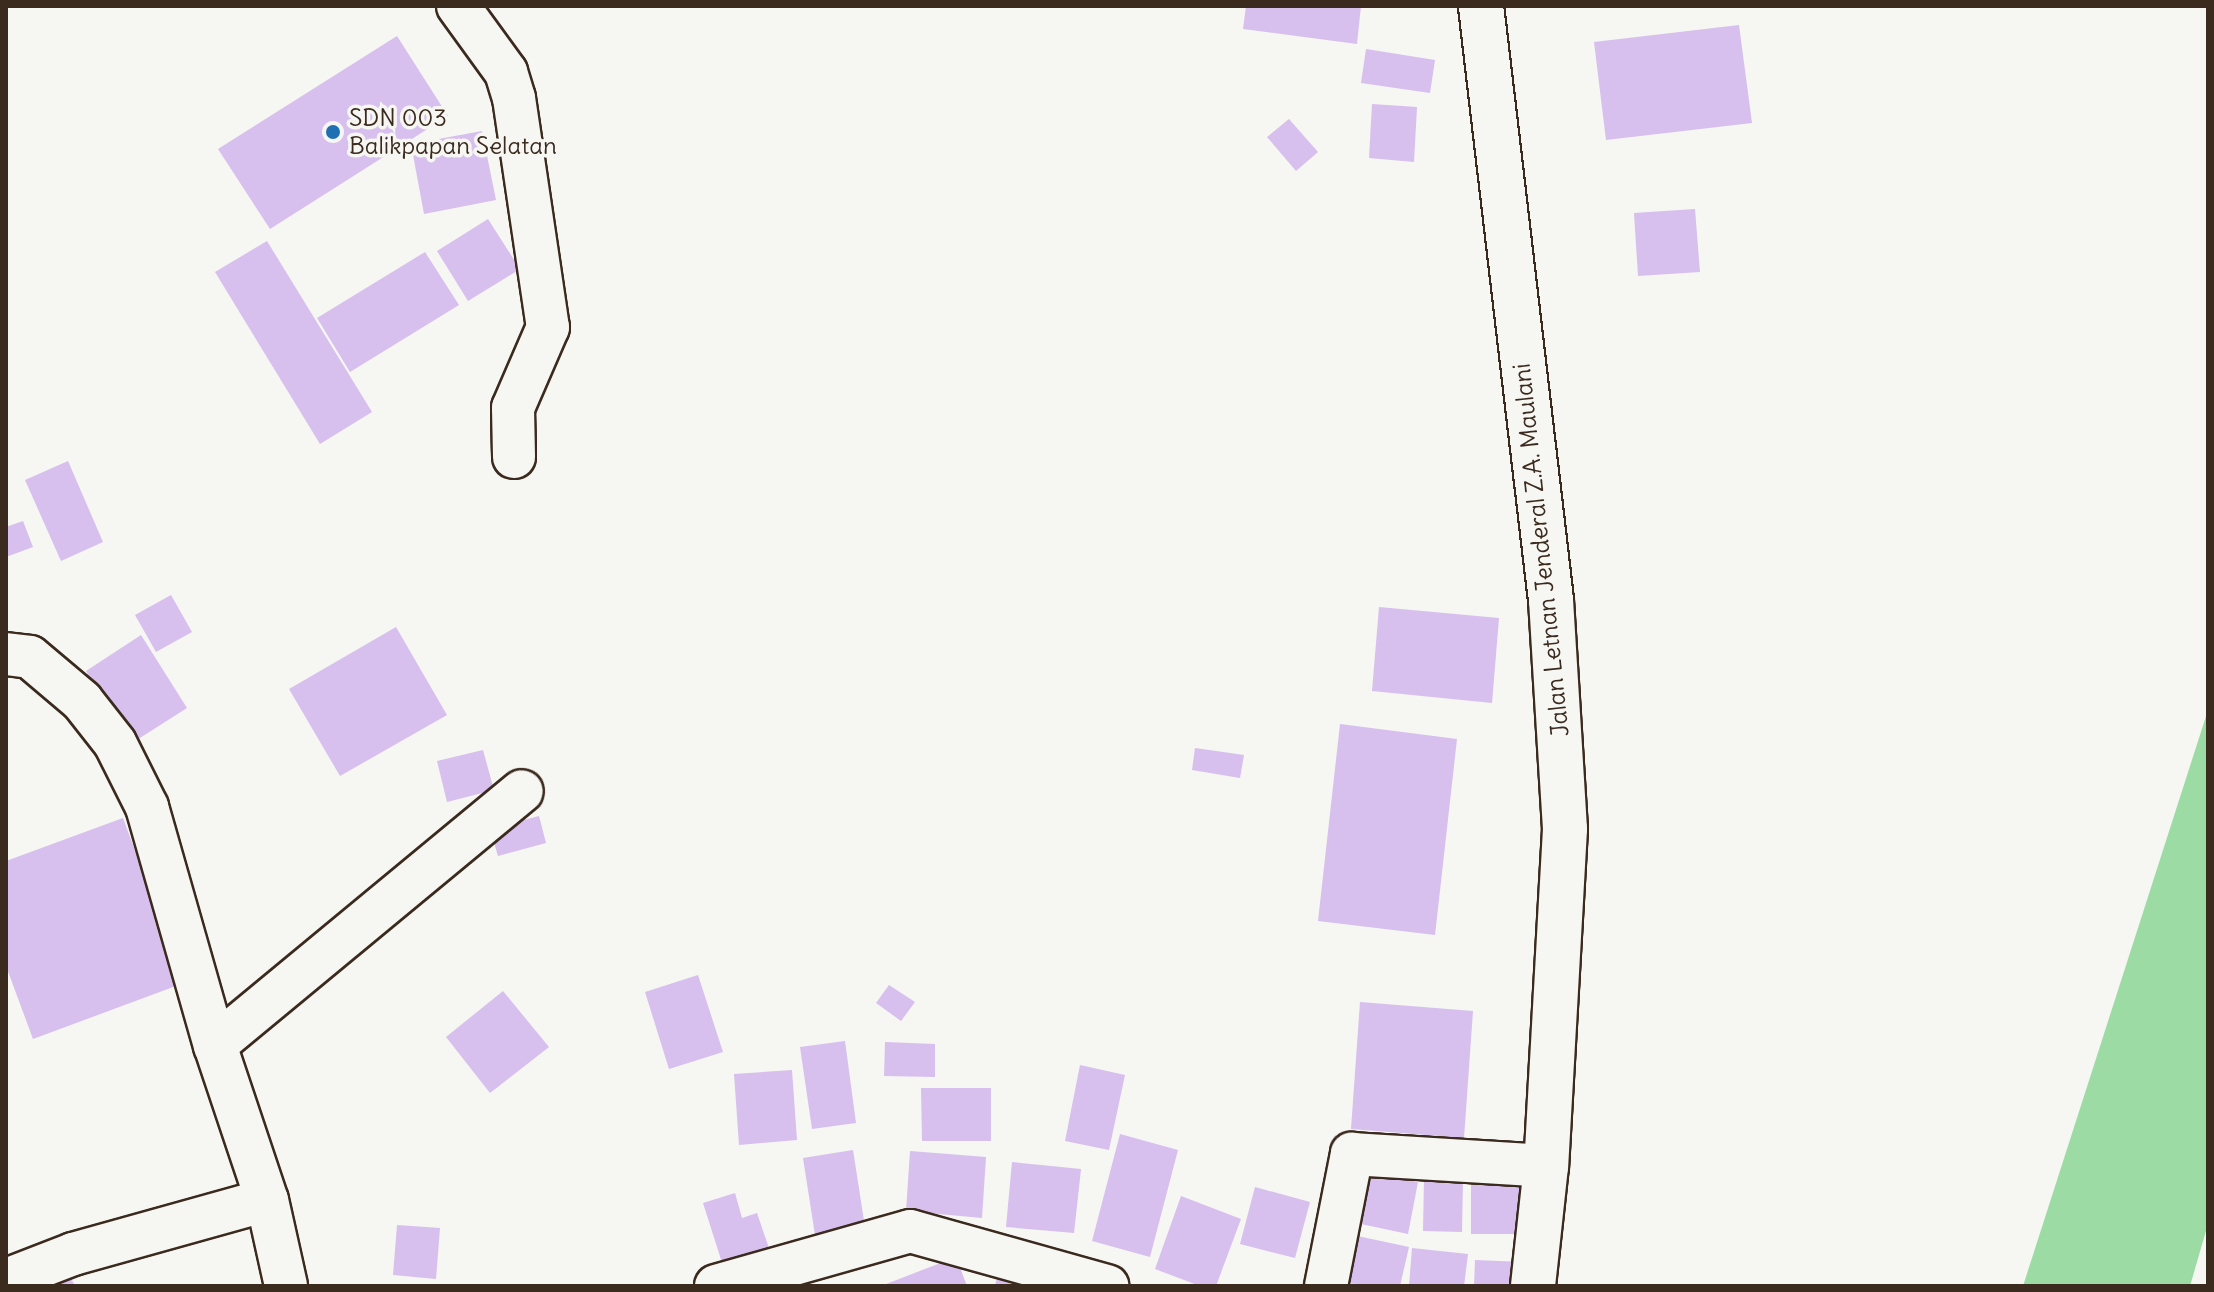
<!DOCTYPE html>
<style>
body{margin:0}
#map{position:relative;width:2214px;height:1292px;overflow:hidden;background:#f6f6f2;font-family:Delius,sans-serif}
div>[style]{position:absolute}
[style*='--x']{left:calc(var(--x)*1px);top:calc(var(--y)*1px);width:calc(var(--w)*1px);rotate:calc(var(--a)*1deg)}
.green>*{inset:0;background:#9cdca4}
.building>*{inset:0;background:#d7bfee}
.roads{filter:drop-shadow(2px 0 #3b2a1e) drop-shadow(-2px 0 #3b2a1e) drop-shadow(0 2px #3b2a1e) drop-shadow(0 -2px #3b2a1e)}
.minor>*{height:42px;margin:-21px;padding:0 21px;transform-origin:21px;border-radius:21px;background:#f6f6f2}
.tertiary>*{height:44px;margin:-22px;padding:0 22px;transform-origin:22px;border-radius:22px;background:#f6f6f2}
.dots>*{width:22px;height:22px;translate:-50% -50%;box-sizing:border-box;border:4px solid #f6f6f2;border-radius:50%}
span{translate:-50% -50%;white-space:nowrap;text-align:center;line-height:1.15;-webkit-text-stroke:7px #f6f6f2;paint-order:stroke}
.poi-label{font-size:24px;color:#3b2a1e}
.left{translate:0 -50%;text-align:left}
.street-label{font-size:24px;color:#3b2a1e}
.frame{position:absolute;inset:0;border:8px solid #3b2a1e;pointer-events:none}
</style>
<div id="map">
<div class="green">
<div style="clip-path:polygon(2208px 710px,2208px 1224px,2190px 1286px,2023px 1286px)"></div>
</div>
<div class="building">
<div style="clip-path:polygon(1246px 6px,1361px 6px,1357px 44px,1243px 29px)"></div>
<div style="clip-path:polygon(1739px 25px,1752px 123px,1606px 140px,1594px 42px)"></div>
<div style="clip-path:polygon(397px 36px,448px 116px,270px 229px,218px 149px)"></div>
<div style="clip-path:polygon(1366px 49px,1435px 60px,1430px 93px,1361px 83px)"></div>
<div style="clip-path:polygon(1372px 104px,1417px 107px,1414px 162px,1369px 158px)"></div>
<div style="clip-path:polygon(1289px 119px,1318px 152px,1296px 171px,1267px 137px)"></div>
<div style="clip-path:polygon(482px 131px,496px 200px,424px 214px,411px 144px)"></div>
<div style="clip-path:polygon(1695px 209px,1700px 272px,1638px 276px,1634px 213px)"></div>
<div style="clip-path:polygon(488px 219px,520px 269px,468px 301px,437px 251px)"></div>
<div style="clip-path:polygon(267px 241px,372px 412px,320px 444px,215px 272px)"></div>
<div style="clip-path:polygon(425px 252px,459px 305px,350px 372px,317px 318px)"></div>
<div style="clip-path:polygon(68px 461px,103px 542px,61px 561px,25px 480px)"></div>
<div style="clip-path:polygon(23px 521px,33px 547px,6px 557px,6px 527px)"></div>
<div style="clip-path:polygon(171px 595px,192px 632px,156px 652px,135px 615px)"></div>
<div style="clip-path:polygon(1379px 607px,1499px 618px,1492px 703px,1372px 691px)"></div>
<div style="clip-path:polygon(396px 627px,447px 715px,340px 776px,289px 689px)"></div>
<div style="clip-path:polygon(141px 635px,187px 708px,132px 743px,86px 671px)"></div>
<div style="clip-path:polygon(1340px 724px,1457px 739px,1435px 935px,1318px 921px)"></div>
<div style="clip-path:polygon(1195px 748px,1244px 755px,1240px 778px,1192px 770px)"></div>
<div style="clip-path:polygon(483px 750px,494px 790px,447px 802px,437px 761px)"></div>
<div style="clip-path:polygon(539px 816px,546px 843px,498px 856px,490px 829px)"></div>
<div style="clip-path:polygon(123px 818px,184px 983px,33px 1039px,6px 966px,6px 861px)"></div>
<div style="clip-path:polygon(698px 975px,723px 1052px,669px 1069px,645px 992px)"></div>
<div style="clip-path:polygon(889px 985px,915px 1002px,901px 1021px,876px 1003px)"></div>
<div style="clip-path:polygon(503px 991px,549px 1047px,490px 1093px,446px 1037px)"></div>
<div style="clip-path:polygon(1360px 1002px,1473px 1011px,1464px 1138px,1351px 1129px)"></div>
<div style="clip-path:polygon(845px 1041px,856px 1123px,812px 1129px,800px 1047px)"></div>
<div style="clip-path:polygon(885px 1042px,935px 1044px,935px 1077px,884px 1076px)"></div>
<div style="clip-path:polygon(1080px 1065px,1125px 1075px,1109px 1150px,1065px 1141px)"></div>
<div style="clip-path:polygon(792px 1070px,797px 1140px,739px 1145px,734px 1074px)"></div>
<div style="clip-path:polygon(921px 1088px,991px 1088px,991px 1141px,922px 1141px)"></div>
<div style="clip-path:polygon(1120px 1134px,1178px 1150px,1150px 1257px,1092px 1241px)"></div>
<div style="clip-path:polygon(853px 1150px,867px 1240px,817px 1248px,803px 1158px)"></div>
<div style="clip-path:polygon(910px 1151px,986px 1157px,982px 1218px,906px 1211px)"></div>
<div style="clip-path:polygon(1012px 1162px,1081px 1169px,1074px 1233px,1006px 1227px)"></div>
<div style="clip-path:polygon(1358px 1169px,1418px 1182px,1408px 1234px,1347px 1221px)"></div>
<div style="clip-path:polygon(1424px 1178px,1463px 1178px,1462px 1232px,1423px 1231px)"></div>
<div style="clip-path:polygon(1471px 1180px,1519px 1181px,1519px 1234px,1471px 1234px)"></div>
<div style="clip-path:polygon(1255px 1187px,1310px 1202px,1295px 1258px,1240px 1244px)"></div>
<div style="clip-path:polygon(735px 1193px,742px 1218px,757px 1213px,771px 1254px,724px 1269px,703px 1203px)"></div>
<div style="clip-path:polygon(1181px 1196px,1241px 1219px,1216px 1286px,1200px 1286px,1155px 1269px)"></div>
<div style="clip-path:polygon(397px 1225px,440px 1228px,436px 1279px,393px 1275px)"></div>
<div style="clip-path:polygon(1348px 1234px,1409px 1247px,1400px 1286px,1337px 1283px)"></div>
<div style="clip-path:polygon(1412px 1248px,1468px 1254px,1464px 1286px,1409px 1286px)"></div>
<div style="clip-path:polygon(956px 1257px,967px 1286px,881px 1286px)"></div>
<div style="clip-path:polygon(1475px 1260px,1523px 1262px,1522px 1286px,1474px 1286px)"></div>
<div style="clip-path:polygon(69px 1274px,75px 1286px,44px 1286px)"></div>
<div style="clip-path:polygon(997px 1277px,1027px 1285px,1027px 1286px,995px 1286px)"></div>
</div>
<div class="roads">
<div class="minor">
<div style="--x:458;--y:6;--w:82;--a:54"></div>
<div style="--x:506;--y:72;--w:27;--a:73"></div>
<div style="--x:514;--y:98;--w:232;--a:81.6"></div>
<div style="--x:548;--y:327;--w:88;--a:113.4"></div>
<div style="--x:513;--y:408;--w:49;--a:88.8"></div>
<div style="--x:6;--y:654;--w:24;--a:7"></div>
<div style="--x:30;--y:657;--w:68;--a:40.2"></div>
<div style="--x:82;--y:701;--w:53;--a:51.8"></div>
<div style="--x:115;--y:743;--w:72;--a:63.4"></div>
<div style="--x:147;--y:807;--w:248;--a:74.1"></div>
<div style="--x:215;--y:1045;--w:163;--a:71.5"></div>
<div style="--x:267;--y:1200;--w:88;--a:77.5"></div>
<div style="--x:215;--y:1045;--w:398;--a:-39.6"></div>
<div style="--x:6;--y:1280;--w:72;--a:-21.2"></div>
<div style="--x:73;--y:1254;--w:201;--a:-15.6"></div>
<div style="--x:716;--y:1286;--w:202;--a:-15.8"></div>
<div style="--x:910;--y:1231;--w:205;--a:15.6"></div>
<div style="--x:1326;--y:1286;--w:135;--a:-78.9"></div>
<div style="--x:1352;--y:1154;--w:194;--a:3.5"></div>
</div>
<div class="tertiary">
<div style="--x:1481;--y:6;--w:598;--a:83.28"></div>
<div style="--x:1551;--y:600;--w:229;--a:86.5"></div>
<div style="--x:1565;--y:829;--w:338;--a:93.2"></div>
<div style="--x:1546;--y:1166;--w:121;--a:96.2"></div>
</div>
</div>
<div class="dots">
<div style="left:333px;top:132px;background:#1f6fb2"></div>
</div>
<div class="poi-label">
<span class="left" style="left:349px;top:132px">SDN 003<br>Balikpapan Selatan</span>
</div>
<div class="street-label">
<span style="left:1541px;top:550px;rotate:-96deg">Jalan Letnan Jenderal Z.A. Maulani</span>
</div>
<div class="frame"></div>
</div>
